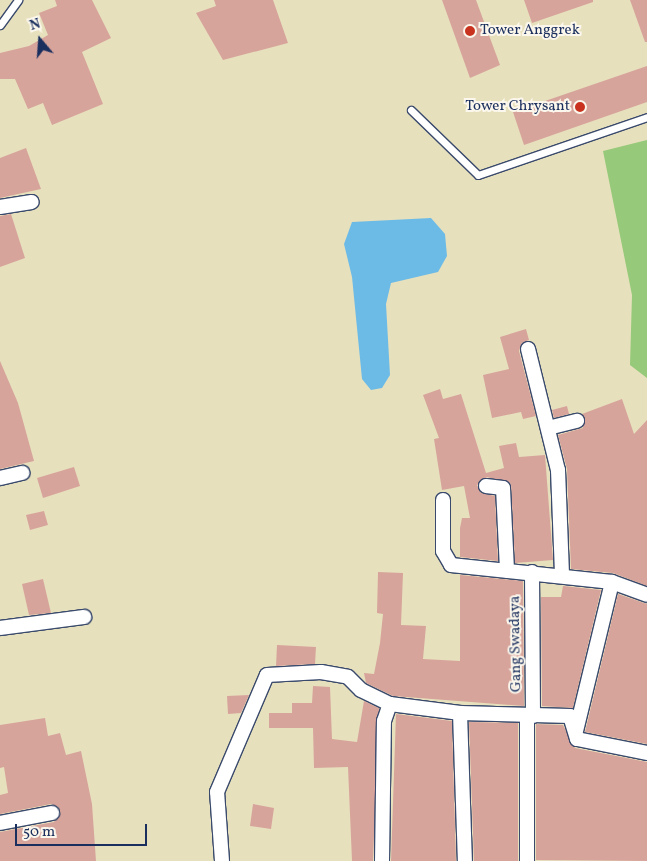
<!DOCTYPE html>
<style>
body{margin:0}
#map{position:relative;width:647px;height:861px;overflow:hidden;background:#e7e0bd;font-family:Vollkorn,serif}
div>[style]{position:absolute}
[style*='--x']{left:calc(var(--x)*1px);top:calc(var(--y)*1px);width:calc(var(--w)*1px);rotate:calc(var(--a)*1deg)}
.green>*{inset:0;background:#96c979}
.water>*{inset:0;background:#6cbbe7}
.building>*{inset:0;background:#d7a49c}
.roads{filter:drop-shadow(1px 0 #3a4a6c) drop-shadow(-1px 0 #3a4a6c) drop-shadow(0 1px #3a4a6c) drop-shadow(0 -1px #3a4a6c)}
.service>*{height:7px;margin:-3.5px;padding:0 3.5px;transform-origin:3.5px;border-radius:3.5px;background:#fff}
.minor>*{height:14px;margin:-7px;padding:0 7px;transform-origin:7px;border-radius:7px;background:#fff}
.dots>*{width:14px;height:14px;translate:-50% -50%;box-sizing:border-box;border:2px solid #fbf7ec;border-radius:50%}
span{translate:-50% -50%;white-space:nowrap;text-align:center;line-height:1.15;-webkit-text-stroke:4px #fbf7ec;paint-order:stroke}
.poi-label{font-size:15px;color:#1b2f5e}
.left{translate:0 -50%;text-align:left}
.right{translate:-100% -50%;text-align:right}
.street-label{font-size:15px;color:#1b2f5e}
.north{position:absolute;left:15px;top:15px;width:50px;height:50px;-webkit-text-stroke:4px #fbf7ec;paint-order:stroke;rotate:342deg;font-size:14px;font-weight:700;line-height:20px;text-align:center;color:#1b2f5e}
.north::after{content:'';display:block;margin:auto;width:18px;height:22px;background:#1b2f5e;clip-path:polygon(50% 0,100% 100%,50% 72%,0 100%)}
.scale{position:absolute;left:15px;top:824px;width:132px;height:22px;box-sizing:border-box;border:2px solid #1b2f5e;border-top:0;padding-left:6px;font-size:15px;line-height:18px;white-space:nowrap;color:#1b2f5e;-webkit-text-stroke:4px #fbf7ec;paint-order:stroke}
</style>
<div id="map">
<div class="green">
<div style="clip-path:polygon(647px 140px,647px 378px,630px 365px,632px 295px,603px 151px)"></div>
</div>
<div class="water">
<div style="clip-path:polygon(431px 218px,445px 234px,447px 256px,438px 272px,391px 283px,386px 304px,390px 375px,382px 388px,371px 390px,362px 379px,352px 277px,344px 244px,352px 222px)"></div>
</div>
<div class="building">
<div style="clip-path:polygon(55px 0,92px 0,111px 38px,82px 52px,103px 104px,52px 125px,43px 103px,28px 109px,15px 79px,0 79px,0 53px,29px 46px,48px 35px,39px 13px,57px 6px)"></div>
<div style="clip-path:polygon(214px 0,273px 0,288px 43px,223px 60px,196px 13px,216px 6px)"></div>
<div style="clip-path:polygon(442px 0,476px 0,500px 65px,470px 78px)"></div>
<div style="clip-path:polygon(524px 0,593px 0,593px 2px,532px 23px)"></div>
<div style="clip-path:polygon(630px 0,647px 0,647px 42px,645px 42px)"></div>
<div style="clip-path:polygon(647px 66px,647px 102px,524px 145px,513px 112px)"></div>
<div style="clip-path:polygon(26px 148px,41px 189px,0 198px,0 158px)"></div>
<div style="clip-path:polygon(11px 214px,25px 258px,0 267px,0 216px)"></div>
<div style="clip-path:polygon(526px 329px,529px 340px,522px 343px,519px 351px,536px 416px,523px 419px,521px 412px,492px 418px,483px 375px,509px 369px,500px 337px)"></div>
<div style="clip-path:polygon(0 361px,18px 403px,34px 461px,0 469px)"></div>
<div style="clip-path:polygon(440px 389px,443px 399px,461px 394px,486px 473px,504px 468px,499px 446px,516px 443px,519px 457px,545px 455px,553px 560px,515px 563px,511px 484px,487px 477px,477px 485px,481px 493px,495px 496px,498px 561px,460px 557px,460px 528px,462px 518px,470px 518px,464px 486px,442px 490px,434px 439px,439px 438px,423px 395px)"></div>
<div style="clip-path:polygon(622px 399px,634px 434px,647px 420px,647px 586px,613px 573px,571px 569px,567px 469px,558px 435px,583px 428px,582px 414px)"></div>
<div style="clip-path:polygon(567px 406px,569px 414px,554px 418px,552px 410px)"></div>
<div style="clip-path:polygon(74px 467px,80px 486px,43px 498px,37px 478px)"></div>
<div style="clip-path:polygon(44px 511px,48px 525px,30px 530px,26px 515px)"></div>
<div style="clip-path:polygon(378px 572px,403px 573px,401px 625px,426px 626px,423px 659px,460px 661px,460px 575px,523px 581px,524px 706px,393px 696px,366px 683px,364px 673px,374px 674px,380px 643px,383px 614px,377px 613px)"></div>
<div style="clip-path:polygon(43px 579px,51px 613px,29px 615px,22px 584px)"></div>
<div style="clip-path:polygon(563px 586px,601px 590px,573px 708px,542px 706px,541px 597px,561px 597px)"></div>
<div style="clip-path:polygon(618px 594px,647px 604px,647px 744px,585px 732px)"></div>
<div style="clip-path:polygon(277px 645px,316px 647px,315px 664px,276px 666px)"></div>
<div style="clip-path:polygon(313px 686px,330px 687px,332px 739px,357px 742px,364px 701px,379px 708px,373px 861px,352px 861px,348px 767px,314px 768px,313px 728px,269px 728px,269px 713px,292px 713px,292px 703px,312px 703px)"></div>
<div style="clip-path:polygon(249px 695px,241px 713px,228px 714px,227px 696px)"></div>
<div style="clip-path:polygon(396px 714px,452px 721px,456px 861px,391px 861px)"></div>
<div style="clip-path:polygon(45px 718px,48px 736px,60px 733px,66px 755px,81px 751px,92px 804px,96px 861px,0 861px,0 832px,54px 822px,60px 815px,58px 807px,51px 804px,0 814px,0 795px,8px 793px,4px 767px,0 768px,0 725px)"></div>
<div style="clip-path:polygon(469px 722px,518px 723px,518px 861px,474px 861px)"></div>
<div style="clip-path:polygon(536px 724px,563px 725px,575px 748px,647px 762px,647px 861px,536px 860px)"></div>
<div style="clip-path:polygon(253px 804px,274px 808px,271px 829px,250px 826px)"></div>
</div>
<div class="roads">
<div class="service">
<div style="--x:0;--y:25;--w:31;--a:-54"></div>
<div style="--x:411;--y:110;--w:93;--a:44.1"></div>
<div style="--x:478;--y:175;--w:179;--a:-18.9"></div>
</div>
<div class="minor">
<div style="--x:0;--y:207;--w:32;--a:-9"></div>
<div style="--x:528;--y:349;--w:125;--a:76.1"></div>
<div style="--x:558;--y:470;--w:105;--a:87.8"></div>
<div style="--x:548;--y:428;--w:30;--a:-14"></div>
<div style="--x:0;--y:478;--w:23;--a:-13"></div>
<div style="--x:486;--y:486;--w:17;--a:7"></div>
<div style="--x:503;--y:488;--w:83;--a:87.2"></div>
<div style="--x:443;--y:500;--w:51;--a:90"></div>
<div style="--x:443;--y:551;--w:16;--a:60"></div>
<div style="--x:451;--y:565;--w:162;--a:6"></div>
<div style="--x:612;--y:582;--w:37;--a:20"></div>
<div style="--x:532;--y:572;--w:144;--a:89.6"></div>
<div style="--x:0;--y:628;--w:85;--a:-7.5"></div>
<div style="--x:460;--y:713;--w:148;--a:88.1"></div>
<div style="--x:576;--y:731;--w:153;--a:-76.4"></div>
<div style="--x:0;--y:823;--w:53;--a:-10.9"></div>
<div style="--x:222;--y:861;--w:69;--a:-94.1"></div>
<div style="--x:217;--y:792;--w:127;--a:-66.9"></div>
<div style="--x:267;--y:675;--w:54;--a:-3.2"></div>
<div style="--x:321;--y:672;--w:27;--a:10"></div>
<div style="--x:348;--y:677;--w:18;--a:45"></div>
<div style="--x:361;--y:690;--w:32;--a:26"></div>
<div style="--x:390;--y:704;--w:71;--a:7.3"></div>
<div style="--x:460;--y:713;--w:110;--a:1.6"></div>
<div style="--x:570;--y:716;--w:24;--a:73"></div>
<div style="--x:577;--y:739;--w:71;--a:11.3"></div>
<div style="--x:382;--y:861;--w:140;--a:-89.2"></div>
<div style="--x:384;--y:721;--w:18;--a:-71"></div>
<div style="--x:527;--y:861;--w:145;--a:-90"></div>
</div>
</div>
<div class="dots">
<div style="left:470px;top:31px;background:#c8321e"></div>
<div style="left:580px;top:107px;background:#c8321e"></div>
</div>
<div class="poi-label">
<span class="left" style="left:480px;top:31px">Tower Anggrek</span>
<span class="right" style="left:570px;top:107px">Tower Chrysant</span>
</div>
<div class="street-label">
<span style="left:516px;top:644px;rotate:-91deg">Gang Swadaya</span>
</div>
<div class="north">N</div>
<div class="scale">50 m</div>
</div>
